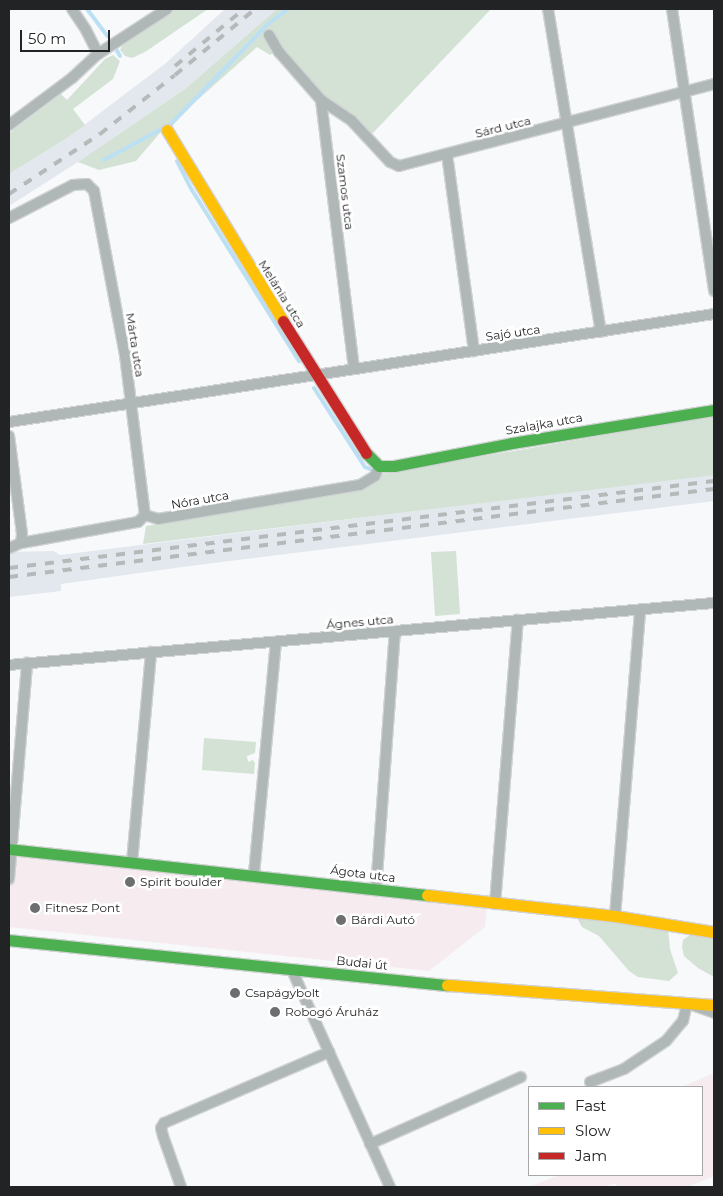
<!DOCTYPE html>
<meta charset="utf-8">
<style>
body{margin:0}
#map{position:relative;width:723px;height:1196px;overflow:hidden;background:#f7f9fb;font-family:Montserrat,sans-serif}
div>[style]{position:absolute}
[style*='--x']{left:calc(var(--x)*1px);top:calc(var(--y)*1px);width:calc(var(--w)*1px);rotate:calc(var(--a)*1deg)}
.built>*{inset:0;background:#e3e8ee}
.industrial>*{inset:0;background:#f6ecf0}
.green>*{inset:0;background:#d3e2d4}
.stream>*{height:4px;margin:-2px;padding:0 2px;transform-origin:2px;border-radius:2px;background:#bce0f3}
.roads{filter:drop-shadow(1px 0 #d1d2d4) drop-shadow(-1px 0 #d1d2d4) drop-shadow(0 1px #d1d2d4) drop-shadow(0 -1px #d1d2d4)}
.street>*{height:10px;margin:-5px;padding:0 5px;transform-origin:5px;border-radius:5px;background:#b0b8b7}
.fast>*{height:11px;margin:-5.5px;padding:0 5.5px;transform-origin:5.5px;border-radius:5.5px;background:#4caf50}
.slow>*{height:11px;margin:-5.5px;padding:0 5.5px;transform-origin:5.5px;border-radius:5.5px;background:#ffc107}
.jam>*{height:11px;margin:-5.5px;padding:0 5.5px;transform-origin:5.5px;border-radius:5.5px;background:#c62828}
.rail>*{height:4px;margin-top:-2px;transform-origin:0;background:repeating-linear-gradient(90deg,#b6b9ba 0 9px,transparent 0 18px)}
.dots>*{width:14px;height:14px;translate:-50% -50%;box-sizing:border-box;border:2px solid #fff;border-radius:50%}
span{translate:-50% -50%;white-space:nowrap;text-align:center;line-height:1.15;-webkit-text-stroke:5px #fff;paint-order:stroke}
.street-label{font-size:12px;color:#222325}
.poi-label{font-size:12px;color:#222325}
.left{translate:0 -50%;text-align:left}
.frame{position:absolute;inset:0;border:10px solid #222325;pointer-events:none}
.legend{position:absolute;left:528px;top:1086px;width:175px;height:90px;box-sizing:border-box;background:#fff;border:1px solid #a7a7a8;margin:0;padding:6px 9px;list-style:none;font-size:15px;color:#222325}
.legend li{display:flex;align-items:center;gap:10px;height:25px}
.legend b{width:25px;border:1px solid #a7a7a8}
.scale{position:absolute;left:20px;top:30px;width:90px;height:22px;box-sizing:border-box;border:2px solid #222325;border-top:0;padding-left:6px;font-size:15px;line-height:18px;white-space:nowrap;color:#222325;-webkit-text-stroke:4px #fff;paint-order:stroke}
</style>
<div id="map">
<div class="built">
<div style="clip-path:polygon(225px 9px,277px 9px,185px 89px,78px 162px,9px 206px,9px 174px,67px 138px,166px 63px)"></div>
<div style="clip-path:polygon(714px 474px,714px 501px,182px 567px,61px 584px,61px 591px,9px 597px,9px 552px,54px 551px,60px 555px)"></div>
</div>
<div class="industrial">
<div style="clip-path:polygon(9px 852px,487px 908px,485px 927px,429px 971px,9px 927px)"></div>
<div style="clip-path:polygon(714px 1073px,714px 1176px,687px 1187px,617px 1187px,615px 1183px,605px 1187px,529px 1187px,559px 1175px,702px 1175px,702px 1087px,681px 1087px)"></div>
</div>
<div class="green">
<div style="clip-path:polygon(174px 9px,208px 9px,145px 52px,132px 58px,125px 56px,120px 50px,125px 41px)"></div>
<div style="clip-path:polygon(277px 9px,491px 9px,371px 135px,322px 96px,280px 49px,270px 55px,257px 47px,160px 133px,136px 161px,99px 170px,78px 162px,185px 89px)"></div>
<div style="clip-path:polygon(113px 55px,120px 61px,113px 79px,73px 109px,85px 125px,67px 138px,9px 174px,9px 133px,61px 94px,67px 100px,105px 59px)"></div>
<div style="clip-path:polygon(714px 416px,714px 475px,143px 544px,146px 526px,285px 501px,370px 483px,381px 474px)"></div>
<div style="clip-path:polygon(456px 551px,460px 614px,435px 616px,431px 552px)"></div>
<div style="clip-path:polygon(204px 738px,256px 742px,255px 753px,247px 756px,248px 762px,253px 760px,255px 763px,254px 774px,202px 770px)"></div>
<div style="clip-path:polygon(577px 918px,668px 929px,670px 949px,678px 973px,669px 981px,638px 977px,629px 971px,599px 936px,582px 927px)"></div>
<div style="clip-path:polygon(694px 932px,714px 935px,714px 977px,698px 968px,684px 956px,682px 947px,683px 940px)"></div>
</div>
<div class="stream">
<div style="--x:87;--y:9;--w:34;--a:53"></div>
<div style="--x:116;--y:49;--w:8;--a:60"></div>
<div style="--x:104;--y:160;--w:76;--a:-28.2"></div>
<div style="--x:171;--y:124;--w:139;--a:-45.9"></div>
<div style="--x:268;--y:24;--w:25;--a:-37"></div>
<div style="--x:177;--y:161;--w:33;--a:63"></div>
<div style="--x:192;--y:190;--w:202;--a:58"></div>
<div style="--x:314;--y:388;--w:94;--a:57.2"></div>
<div style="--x:365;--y:467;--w:11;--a:22"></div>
</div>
<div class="roads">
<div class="street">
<div style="--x:72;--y:9;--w:25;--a:56"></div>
<div style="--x:86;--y:30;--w:27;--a:63"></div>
<div style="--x:548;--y:9;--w:327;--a:80.7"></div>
<div style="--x:672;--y:9;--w:285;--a:81.5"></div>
<div style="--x:269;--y:35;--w:20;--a:60"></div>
<div style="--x:279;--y:52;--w:64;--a:48.8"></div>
<div style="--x:321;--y:100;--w:271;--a:83"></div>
<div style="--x:321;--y:100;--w:36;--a:34"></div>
<div style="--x:351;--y:120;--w:57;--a:47.1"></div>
<div style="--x:390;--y:162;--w:10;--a:24"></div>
<div style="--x:399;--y:166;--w:325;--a:-14.6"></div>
<div style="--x:9;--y:125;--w:79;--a:-36.7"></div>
<div style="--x:72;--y:78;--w:35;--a:-43"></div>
<div style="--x:98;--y:54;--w:82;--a:-33.1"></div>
<div style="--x:447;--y:154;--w:199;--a:82.2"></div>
<div style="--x:9;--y:218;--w:72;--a:-27.3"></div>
<div style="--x:73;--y:185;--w:14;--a:-4"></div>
<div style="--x:87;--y:184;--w:10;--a:45"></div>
<div style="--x:94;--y:191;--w:167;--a:79.3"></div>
<div style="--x:125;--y:355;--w:161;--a:82.9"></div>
<div style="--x:9;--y:422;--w:713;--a:-8.71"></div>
<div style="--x:9;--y:436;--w:99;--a:82.4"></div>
<div style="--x:22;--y:534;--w:9;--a:96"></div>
<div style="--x:21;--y:543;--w:13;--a:157"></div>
<div style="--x:145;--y:515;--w:14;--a:17"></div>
<div style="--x:158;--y:519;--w:205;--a:-9.6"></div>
<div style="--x:360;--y:485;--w:17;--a:-31"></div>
<div style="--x:375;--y:476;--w:11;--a:-68"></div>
<div style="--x:21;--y:543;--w:119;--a:-10.2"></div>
<div style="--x:138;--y:522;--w:10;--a:-45"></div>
<div style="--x:9;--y:665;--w:708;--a:-5.03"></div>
<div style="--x:132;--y:862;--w:211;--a:-84.8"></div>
<div style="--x:254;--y:874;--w:233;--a:-84.6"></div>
<div style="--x:9;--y:879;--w:217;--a:-85.2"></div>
<div style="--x:376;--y:889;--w:259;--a:-85.8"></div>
<div style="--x:495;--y:904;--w:285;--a:-85.4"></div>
<div style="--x:615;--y:916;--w:307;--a:-85.3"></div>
<div style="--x:292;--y:970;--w:238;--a:65.7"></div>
<div style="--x:590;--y:1082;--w:36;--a:-21"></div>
<div style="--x:624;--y:1069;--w:50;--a:-33.7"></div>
<div style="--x:666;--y:1041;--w:26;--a:-50"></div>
<div style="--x:683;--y:1021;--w:18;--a:-77"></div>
<div style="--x:687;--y:1003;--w:29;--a:20"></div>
<div style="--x:370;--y:1144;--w:165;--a:-23.9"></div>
<div style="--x:181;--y:1187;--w:54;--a:-109.4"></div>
<div style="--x:163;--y:1136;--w:8;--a:-104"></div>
<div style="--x:161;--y:1128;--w:6;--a:-59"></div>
<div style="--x:164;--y:1123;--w:180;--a:-23.3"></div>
</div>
<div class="fast">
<div style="--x:366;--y:453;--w:18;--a:45"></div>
<div style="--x:379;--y:466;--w:15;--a:0"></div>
<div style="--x:394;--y:466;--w:120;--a:-11"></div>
<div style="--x:512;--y:443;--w:205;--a:-9.3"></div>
<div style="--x:9;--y:849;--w:421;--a:6.3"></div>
<div style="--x:9;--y:940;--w:440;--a:5.9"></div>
</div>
<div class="slow">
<div style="--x:167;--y:130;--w:223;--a:58.7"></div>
<div style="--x:427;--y:895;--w:189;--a:6.4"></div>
<div style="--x:615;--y:916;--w:100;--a:9.2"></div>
<div style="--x:447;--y:985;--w:268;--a:4.3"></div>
</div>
<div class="jam">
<div style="--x:283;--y:321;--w:156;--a:57.8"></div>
</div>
</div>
<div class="rail">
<div style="--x:175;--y:66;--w:89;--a:-39.6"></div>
<div style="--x:9;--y:194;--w:109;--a:-33.4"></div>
<div style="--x:100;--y:134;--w:95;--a:-38.2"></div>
<div style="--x:175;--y:75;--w:104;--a:-39.5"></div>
<div style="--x:9;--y:568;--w:710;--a:-7.03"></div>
<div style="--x:9;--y:577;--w:710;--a:-7.12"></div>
</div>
<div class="dots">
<div style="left:130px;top:882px;background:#6d6e70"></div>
<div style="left:35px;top:908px;background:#6d6e70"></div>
<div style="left:341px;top:920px;background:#6d6e70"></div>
<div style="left:235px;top:993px;background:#6d6e70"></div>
<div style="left:275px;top:1012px;background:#6d6e70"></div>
</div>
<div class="street-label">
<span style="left:503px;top:127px;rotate:-14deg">Sárd utca</span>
<span style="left:345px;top:192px;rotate:83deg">Szamos utca</span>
<span style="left:282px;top:294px;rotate:58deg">Melánia utca</span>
<span style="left:513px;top:333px;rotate:-8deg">Sajó utca</span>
<span style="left:135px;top:345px;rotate:81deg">Márta utca</span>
<span style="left:544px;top:424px;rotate:-10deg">Szalajka utca</span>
<span style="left:200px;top:500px;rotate:-10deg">Nóra utca</span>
<span style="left:360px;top:622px;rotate:-5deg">Ágnes utca</span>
<span style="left:363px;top:874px;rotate:7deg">Ágota utca</span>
<span style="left:362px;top:963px;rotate:6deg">Budai út</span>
</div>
<div class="poi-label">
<span class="left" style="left:140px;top:882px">Spirit boulder</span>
<span class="left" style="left:45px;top:908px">Fitnesz Pont</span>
<span class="left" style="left:351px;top:920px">Bárdi Autó</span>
<span class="left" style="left:245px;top:993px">Csapágybolt</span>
<span class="left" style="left:285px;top:1012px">Robogó Áruház</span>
</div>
<div class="frame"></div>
<ul class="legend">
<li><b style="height:6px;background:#4caf50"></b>Fast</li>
<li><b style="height:6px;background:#ffc107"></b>Slow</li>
<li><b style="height:6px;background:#c62828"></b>Jam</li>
</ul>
<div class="scale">50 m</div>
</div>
